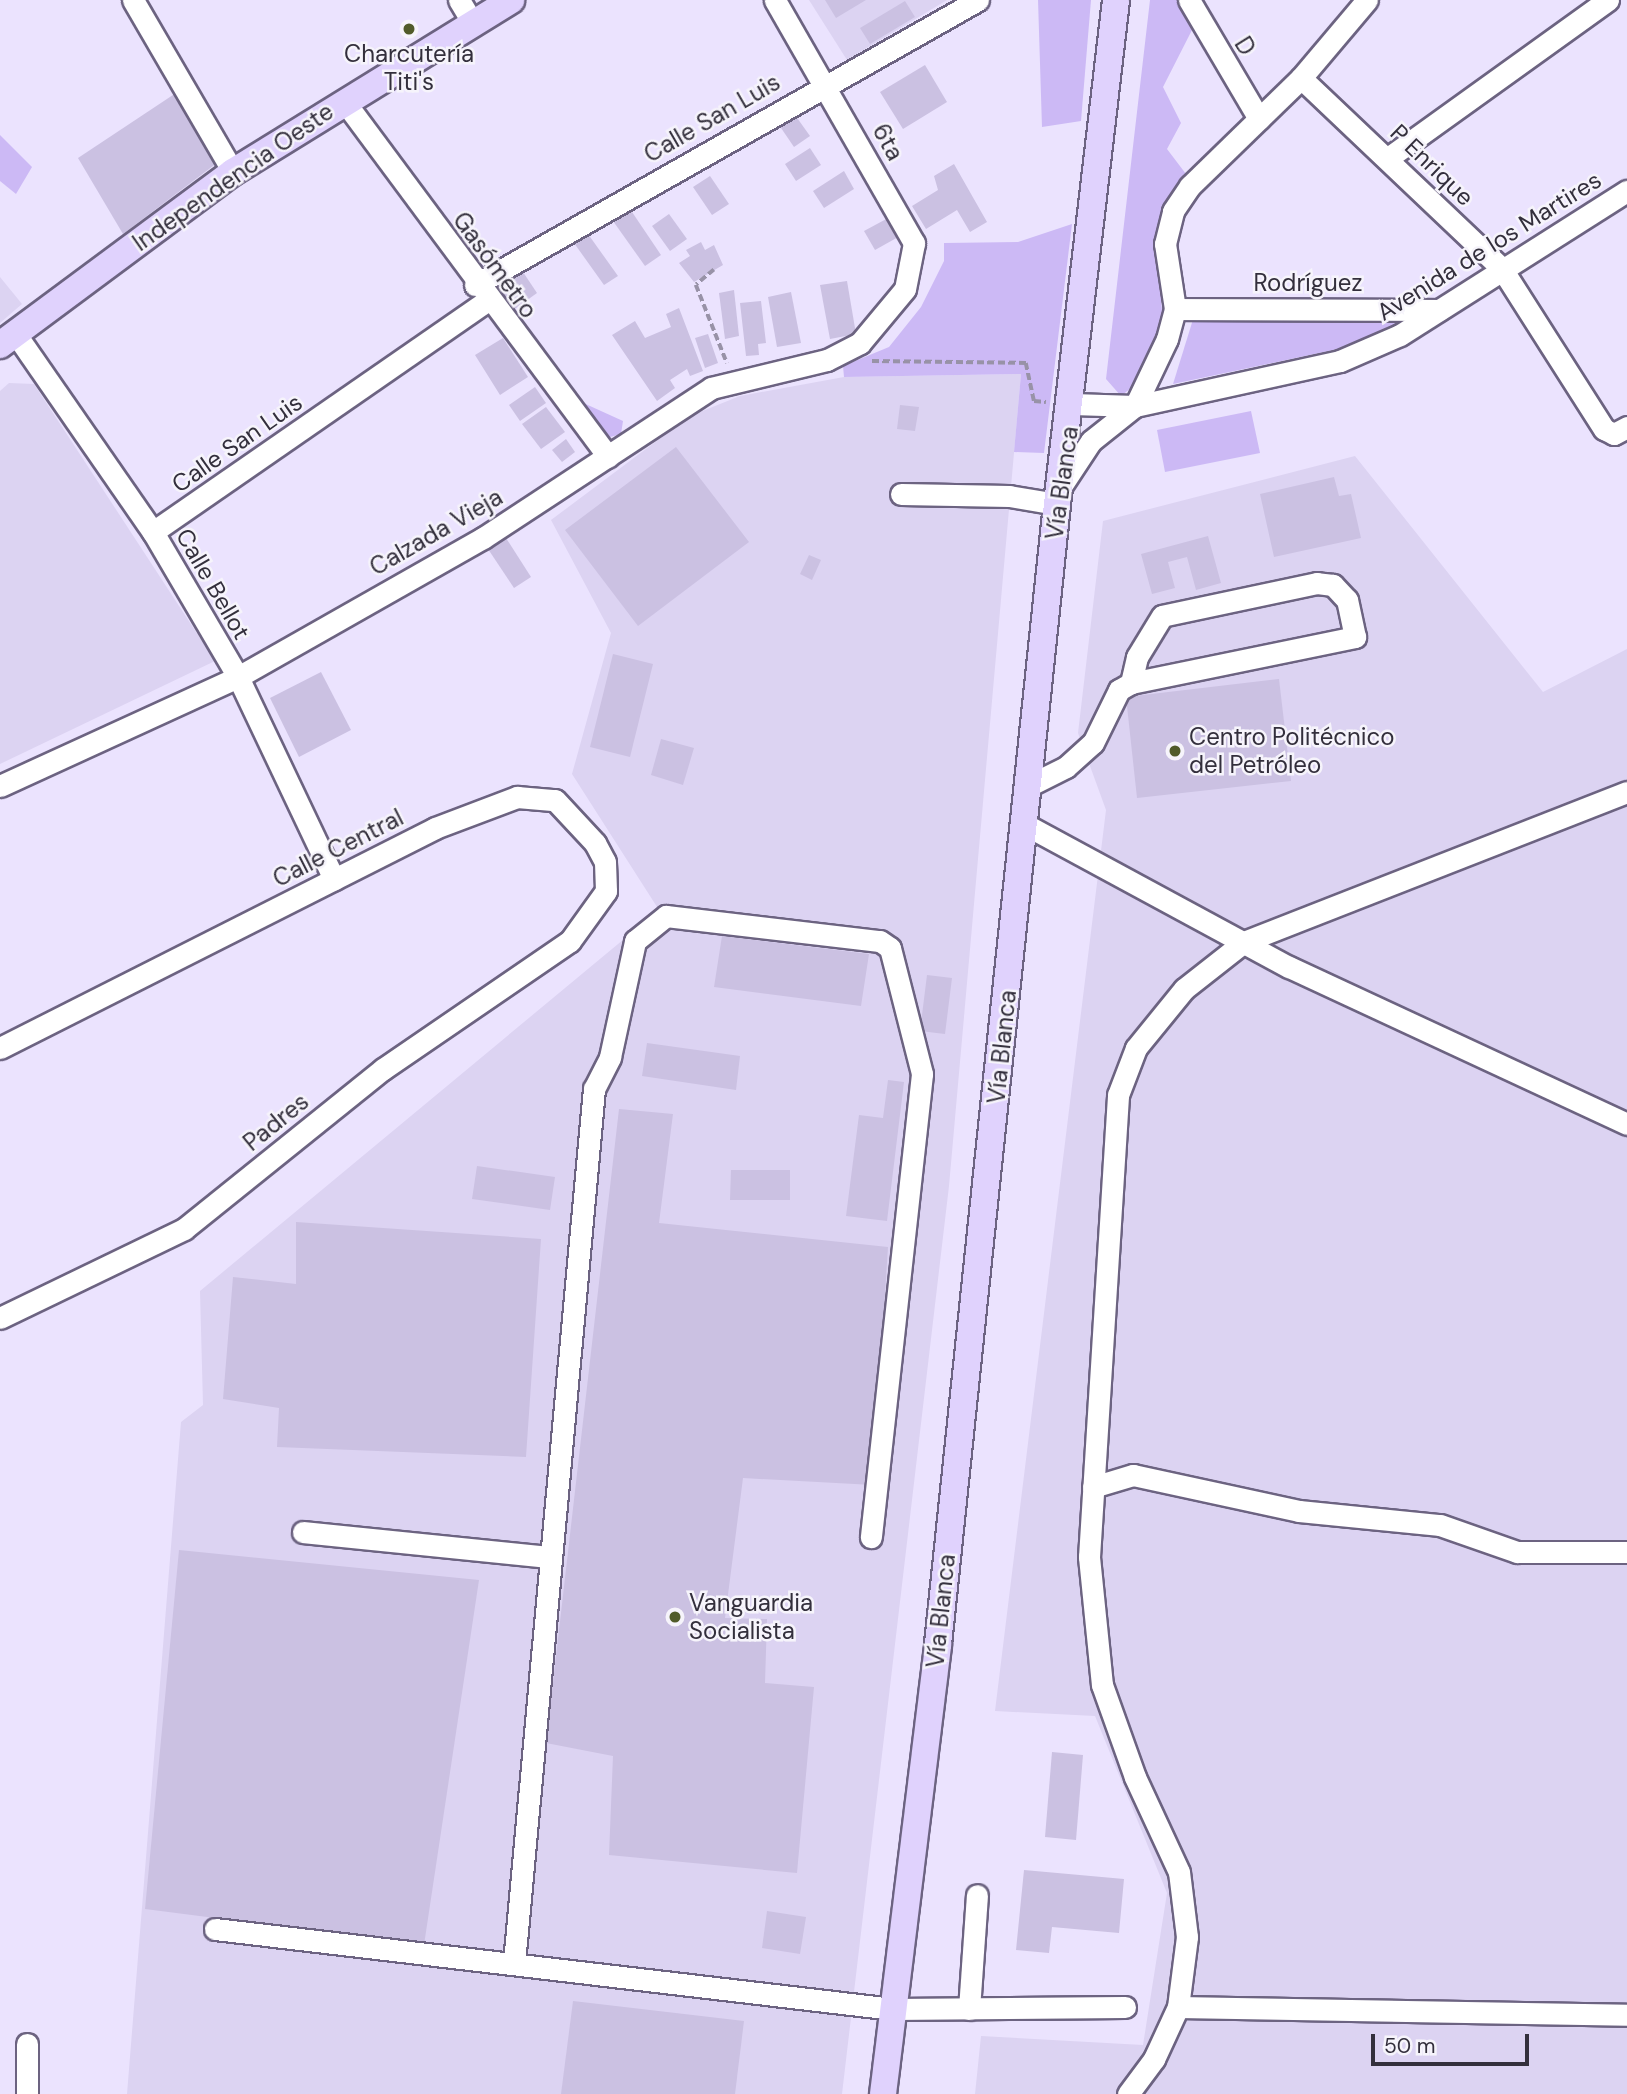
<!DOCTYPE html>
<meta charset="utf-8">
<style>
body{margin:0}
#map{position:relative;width:1627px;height:2094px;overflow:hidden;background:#ebe3fe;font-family:"DM Sans",sans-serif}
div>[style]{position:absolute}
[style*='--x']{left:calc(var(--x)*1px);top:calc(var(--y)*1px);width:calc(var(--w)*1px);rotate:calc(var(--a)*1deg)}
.built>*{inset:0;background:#dcd3f2}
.green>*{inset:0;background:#ccb9f5}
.building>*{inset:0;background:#cbc1e2}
.path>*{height:3.5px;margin-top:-1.75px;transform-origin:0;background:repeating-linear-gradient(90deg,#9892a7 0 7px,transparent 0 10.5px)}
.roads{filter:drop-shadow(2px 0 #6c6381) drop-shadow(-2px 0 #6c6381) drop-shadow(0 2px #6c6381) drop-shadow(0 -2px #6c6381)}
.minor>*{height:21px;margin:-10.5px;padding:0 10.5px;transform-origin:10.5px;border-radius:10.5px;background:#fff}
.major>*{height:26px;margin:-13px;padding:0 13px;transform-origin:13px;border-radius:13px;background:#e0d2fd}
.dots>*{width:19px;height:19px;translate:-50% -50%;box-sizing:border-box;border:4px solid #f6f4fb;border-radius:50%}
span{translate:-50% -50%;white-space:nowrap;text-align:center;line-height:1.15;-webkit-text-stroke:5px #f6f4fb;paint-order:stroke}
.street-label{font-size:24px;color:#332f3c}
.poi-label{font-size:24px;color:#332f3c}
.left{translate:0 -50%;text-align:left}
.scale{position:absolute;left:1371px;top:2034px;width:158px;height:32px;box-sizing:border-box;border:4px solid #332f3c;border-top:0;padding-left:9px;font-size:21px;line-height:24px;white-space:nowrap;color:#332f3c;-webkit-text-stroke:5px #f6f4fb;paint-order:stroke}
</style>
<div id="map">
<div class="built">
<div style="clip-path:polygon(809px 0,947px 0,847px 60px)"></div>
<div style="clip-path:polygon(0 277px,22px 304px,0 323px)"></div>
<div style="clip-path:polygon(1021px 374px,949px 1186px,842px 2094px,127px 2094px,181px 1422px,203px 1405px,200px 1291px,659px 910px,572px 774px,611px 633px,551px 520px,690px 416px,740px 396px,844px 377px)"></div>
<div style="clip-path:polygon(9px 383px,34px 384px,215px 661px,0 764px,0 391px)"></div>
<div style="clip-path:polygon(1355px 456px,1543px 692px,1627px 649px,1627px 2094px,975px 2094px,981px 2036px,1143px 2045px,1167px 1893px,1095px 1716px,995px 1711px,1106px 810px,1078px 733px,1103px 521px)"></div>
</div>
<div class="green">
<div style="clip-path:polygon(1038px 0,1091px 0,1081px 121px,1042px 127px)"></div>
<div style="clip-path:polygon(1150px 0,1178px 0,1192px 30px,1163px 87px,1181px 123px,1167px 149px,1186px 174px,1170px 194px,1157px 232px,1163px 327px,1131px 388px,1121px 396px,1106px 379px)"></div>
<div style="clip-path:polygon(0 135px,32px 167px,16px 194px,0 181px)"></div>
<div style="clip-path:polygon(1072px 224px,1044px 453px,1014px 452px,1021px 374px,844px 377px,843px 366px,889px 347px,921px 307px,944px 261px,944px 243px,1018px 242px)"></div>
<div style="clip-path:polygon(1195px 313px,1419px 316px,1352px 346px,1173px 384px)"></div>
<div style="clip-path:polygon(579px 401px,623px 421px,621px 434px,603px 439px)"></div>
<div style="clip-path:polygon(1251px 411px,1260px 453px,1165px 472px,1157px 430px)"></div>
</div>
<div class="building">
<div style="clip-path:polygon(825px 0,866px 0,836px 18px)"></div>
<div style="clip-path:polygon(905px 1px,915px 17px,870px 44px,860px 28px)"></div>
<div style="clip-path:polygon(925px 65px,947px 102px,903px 129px,880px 92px)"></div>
<div style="clip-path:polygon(179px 91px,217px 163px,123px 234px,78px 158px)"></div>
<div style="clip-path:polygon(795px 115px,810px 136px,794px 147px,779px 125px)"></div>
<div style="clip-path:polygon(810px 148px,821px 165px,796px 181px,785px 164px)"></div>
<div style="clip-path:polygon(954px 164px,987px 222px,970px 232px,957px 210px,926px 229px,912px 206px,938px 190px,934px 176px)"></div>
<div style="clip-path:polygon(844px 171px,854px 189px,824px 208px,813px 191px)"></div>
<div style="clip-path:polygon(710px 176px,729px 204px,712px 215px,693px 187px)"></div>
<div style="clip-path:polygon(630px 209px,661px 255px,645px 266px,613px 221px)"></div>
<div style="clip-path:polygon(669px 214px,687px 239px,670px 251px,652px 226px)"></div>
<div style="clip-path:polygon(890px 217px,900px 236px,875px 250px,864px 231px)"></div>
<div style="clip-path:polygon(588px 234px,618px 276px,604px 285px,574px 243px)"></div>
<div style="clip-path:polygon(701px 242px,705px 250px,714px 245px,723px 265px,694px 282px,679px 263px,690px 256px,686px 250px)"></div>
<div style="clip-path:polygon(523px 272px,537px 293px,512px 311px,497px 291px)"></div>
<div style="clip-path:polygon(847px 281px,856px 334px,830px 339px,820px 285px)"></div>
<div style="clip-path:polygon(734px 290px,739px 336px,725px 339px,719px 293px)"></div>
<div style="clip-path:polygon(791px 292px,801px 343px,777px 347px,768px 297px)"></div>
<div style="clip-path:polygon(761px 301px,766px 343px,758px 344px,759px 355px,746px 356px,740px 303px)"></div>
<div style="clip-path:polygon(679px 308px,703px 371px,690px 376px,687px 369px,670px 380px,675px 388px,657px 401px,612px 335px,635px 321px,645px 338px,671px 327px,666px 314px)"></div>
<div style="clip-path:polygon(708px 334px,718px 363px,705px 368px,695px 338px)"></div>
<div style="clip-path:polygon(503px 338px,528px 377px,500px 395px,475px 355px)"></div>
<div style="clip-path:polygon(535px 387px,546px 403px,520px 421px,509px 405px)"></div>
<div style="clip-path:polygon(900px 405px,919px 407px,915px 431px,897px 429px)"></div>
<div style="clip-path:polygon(546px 407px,565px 432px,541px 449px,522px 424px)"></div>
<div style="clip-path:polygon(566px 439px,575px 452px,562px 462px,552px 450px)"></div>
<div style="clip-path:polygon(676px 447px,749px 542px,638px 626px,565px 530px)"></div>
<div style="clip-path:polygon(1334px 477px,1339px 496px,1351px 494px,1361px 538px,1274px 557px,1260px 494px)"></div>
<div style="clip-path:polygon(1208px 536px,1221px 583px,1196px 590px,1187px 557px,1168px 562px,1175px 588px,1152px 594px,1141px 554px)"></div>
<div style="clip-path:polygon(506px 538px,531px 577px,514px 588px,488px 549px)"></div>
<div style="clip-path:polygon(809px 555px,821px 560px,812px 580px,800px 574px)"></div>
<div style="clip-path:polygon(613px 654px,653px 664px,630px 757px,590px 747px)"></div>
<div style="clip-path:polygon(321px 672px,351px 730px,299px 757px,270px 698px)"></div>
<div style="clip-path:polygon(1279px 679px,1291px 781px,1137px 798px,1126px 697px)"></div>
<div style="clip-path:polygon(661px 739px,694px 748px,683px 785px,651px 775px)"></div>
<div style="clip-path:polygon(722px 936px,869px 954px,861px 1006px,714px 987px)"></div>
<div style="clip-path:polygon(927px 975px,952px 978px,945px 1034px,920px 1031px)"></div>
<div style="clip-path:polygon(647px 1043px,740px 1056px,736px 1090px,642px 1076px)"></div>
<div style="clip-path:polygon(888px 1080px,904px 1082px,887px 1221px,846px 1216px,859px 1115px,883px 1118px)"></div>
<div style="clip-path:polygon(619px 1109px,673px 1114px,659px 1223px,888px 1247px,873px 1485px,743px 1478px,725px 1618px,767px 1619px,765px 1683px,814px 1687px,797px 1873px,609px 1855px,613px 1756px,546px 1743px)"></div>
<div style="clip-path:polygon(477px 1166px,555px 1177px,550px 1210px,472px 1199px)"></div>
<div style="clip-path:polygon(731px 1170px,790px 1170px,790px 1200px,730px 1200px)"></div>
<div style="clip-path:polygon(296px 1222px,541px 1239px,526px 1457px,277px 1447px,279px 1408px,223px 1399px,233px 1277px,296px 1284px)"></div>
<div style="clip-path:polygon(179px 1550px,479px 1580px,424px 1945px,145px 1909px)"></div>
<div style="clip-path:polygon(1052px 1752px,1083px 1755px,1076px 1840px,1045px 1837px)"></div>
<div style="clip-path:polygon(1024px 1870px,1124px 1879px,1119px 1933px,1052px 1927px,1049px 1953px,1016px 1950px)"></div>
<div style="clip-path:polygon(767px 1911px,806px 1917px,800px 1954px,762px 1948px)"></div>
<div style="clip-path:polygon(573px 2001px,744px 2021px,735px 2094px,561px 2094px)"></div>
</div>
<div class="path">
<div style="--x:714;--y:270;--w:23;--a:140"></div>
<div style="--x:696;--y:285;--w:84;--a:68.3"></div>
<div style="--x:872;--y:361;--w:154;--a:0.7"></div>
<div style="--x:1026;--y:363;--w:39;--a:78"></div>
<div style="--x:1034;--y:401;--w:12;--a:5"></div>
</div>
<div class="roads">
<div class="minor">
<div style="--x:133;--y:0;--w:199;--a:59.8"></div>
<div style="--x:459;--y:0;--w:26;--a:59"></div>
<div style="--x:1189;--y:0;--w:138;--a:59.5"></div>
<div style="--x:1301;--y:78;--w:277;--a:43.5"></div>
<div style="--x:1502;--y:269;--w:190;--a:57.5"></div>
<div style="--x:1604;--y:429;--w:11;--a:27"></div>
<div style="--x:1614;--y:434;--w:15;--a:-28"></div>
<div style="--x:344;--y:101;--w:443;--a:53.4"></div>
<div style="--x:1388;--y:158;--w:271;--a:-35.7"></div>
<div style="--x:475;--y:285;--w:578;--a:-29.54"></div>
<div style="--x:1175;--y:309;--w:264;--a:0.2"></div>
<div style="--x:15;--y:333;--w:242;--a:55.3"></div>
<div style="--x:153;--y:532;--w:168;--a:59.6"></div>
<div style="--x:238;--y:677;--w:224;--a:64.6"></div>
<div style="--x:1072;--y:404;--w:63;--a:1.8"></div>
<div style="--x:1135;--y:406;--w:210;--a:-12.4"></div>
<div style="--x:1340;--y:361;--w:65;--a:-23.4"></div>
<div style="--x:1400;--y:335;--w:269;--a:-32.4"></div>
<div style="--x:1060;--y:488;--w:56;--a:-56.6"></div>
<div style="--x:1091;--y:441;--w:56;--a:-38.5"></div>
<div style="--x:1135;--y:406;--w:74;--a:-64.5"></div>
<div style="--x:1167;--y:339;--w:31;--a:-75"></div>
<div style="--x:1175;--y:309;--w:66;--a:-98.7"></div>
<div style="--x:1165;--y:244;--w:34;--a:-76"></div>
<div style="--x:1173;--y:211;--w:30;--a:-56"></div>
<div style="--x:1190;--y:186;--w:155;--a:-44.2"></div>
<div style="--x:1301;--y:78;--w:102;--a:-49.8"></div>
<div style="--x:901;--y:494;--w:108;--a:1.1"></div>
<div style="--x:1009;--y:496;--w:49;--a:9.5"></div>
<div style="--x:153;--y:532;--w:407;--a:-34.7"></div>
<div style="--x:1030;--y:785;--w:40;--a:-26.6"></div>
<div style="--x:1066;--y:767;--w:36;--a:-42"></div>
<div style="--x:1093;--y:743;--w:59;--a:-63.9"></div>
<div style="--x:1119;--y:690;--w:14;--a:-30"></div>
<div style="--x:1131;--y:683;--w:229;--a:-11.6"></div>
<div style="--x:1355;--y:637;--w:38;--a:-102"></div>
<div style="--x:1347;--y:600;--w:21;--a:-133"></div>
<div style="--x:1333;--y:585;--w:16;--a:-173"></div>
<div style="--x:1317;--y:583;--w:158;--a:168"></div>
<div style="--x:1162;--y:616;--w:48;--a:121.4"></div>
<div style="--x:1137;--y:657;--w:27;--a:103"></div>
<div style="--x:0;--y:786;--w:262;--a:-24.6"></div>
<div style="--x:238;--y:677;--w:282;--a:-29.6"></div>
<div style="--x:483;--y:538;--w:273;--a:-33.3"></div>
<div style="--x:711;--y:388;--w:119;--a:-13.6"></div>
<div style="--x:827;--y:360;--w:37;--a:-27"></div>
<div style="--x:860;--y:343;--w:70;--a:-50.2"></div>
<div style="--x:905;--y:289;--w:47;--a:-78.9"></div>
<div style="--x:914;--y:243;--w:280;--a:-119.8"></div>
<div style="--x:1026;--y:825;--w:299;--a:28.4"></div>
<div style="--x:1289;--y:967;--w:373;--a:24.9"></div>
<div style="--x:0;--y:1048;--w:487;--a:-26.8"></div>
<div style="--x:435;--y:828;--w:88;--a:-20.7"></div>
<div style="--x:517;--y:797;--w:38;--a:5"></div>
<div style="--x:555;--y:800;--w:59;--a:47.1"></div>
<div style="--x:595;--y:843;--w:21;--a:62"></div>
<div style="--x:605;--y:862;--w:29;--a:88"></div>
<div style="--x:606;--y:891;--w:62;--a:125.8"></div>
<div style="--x:570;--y:941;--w:227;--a:145.6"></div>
<div style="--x:383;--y:1069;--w:255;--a:141.2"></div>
<div style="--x:184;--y:1229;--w:204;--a:154.2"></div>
<div style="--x:1093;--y:1487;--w:42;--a:-16.7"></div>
<div style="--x:1133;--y:1475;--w:170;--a:12.2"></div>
<div style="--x:1299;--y:1511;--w:142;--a:5.7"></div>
<div style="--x:1440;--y:1525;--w:82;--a:19.3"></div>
<div style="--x:1517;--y:1552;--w:110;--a:0"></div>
<div style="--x:303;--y:1532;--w:249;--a:5.8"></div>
<div style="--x:215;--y:1929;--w:683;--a:6.73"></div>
<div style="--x:893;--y:2009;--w:232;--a:-0.5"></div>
<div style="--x:514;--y:1963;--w:878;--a:-84.77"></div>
<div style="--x:594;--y:1089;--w:36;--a:-63"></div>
<div style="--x:610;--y:1057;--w:119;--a:-77.8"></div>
<div style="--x:635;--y:941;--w:40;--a:-39"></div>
<div style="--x:666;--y:916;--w:215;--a:6.7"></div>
<div style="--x:880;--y:941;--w:12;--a:35"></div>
<div style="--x:890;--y:948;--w:130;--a:75.7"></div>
<div style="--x:922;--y:1074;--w:466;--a:96.3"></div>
<div style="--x:1178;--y:2007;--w:449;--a:1"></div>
<div style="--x:969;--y:2009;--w:114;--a:-86"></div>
<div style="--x:27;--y:2044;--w:50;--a:90"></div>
<div style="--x:1128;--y:2094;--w:44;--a:-53.4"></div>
<div style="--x:1154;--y:2059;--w:57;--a:-65.2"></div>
<div style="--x:1178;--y:2007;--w:71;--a:-82.7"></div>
<div style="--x:1187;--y:1937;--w:65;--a:-97"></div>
<div style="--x:1179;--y:1872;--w:105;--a:-114.9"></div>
<div style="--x:1135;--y:1777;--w:98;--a:-109.7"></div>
<div style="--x:1102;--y:1685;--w:129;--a:-95.8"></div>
<div style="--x:1089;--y:1557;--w:463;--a:-86.4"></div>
<div style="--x:1118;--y:1095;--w:50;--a:-69"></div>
<div style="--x:1136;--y:1048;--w:76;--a:-50.9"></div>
<div style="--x:1184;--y:989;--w:76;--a:-38.1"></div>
<div style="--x:1244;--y:942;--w:411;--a:-21.4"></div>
</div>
<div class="major">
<div style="--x:0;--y:345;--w:290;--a:-36.6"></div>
<div style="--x:233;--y:172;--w:327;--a:-31.7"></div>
<div style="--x:883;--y:2094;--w:453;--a:-83"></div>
<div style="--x:938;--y:1644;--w:1146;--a:-84.04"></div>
<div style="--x:1057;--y:504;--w:507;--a:-83.32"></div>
</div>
</div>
<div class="dots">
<div style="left:409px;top:29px;background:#515b2a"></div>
<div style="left:1175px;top:751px;background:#515b2a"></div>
<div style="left:675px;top:1617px;background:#515b2a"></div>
</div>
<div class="street-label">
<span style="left:1245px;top:46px;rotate:58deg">D</span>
<span style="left:712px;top:118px;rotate:-30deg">Calle San Luis</span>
<span style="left:888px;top:142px;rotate:61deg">6ta</span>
<span style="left:1432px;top:165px;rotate:44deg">P Enrique</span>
<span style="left:233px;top:177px;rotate:-35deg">Independencia Oeste</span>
<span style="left:1489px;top:246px;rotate:-32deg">Avenida de los Martires</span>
<span style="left:495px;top:265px;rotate:54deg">Gasómetro</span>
<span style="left:1308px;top:283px">Rodríguez</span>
<span style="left:237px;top:443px;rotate:-35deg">Calle San Luis</span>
<span style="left:1062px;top:483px;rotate:-82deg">Vía Blanca</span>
<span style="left:436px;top:532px;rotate:-30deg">Calzada Vieja</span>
<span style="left:213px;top:584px;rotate:60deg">Calle Bellot</span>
<span style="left:338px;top:848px;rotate:-27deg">Calle Central</span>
<span style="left:1002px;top:1047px;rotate:-84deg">Vía Blanca</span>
<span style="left:276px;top:1122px;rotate:-39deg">Padres</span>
<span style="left:941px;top:1611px;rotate:-84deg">Vía Blanca</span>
</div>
<div class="poi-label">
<span style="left:409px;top:68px">Charcutería<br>Titi's</span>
<span class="left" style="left:1189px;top:751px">Centro Politécnico<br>del Petróleo</span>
<span class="left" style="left:689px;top:1617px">Vanguardia<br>Socialista</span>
</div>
<div class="scale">50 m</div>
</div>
